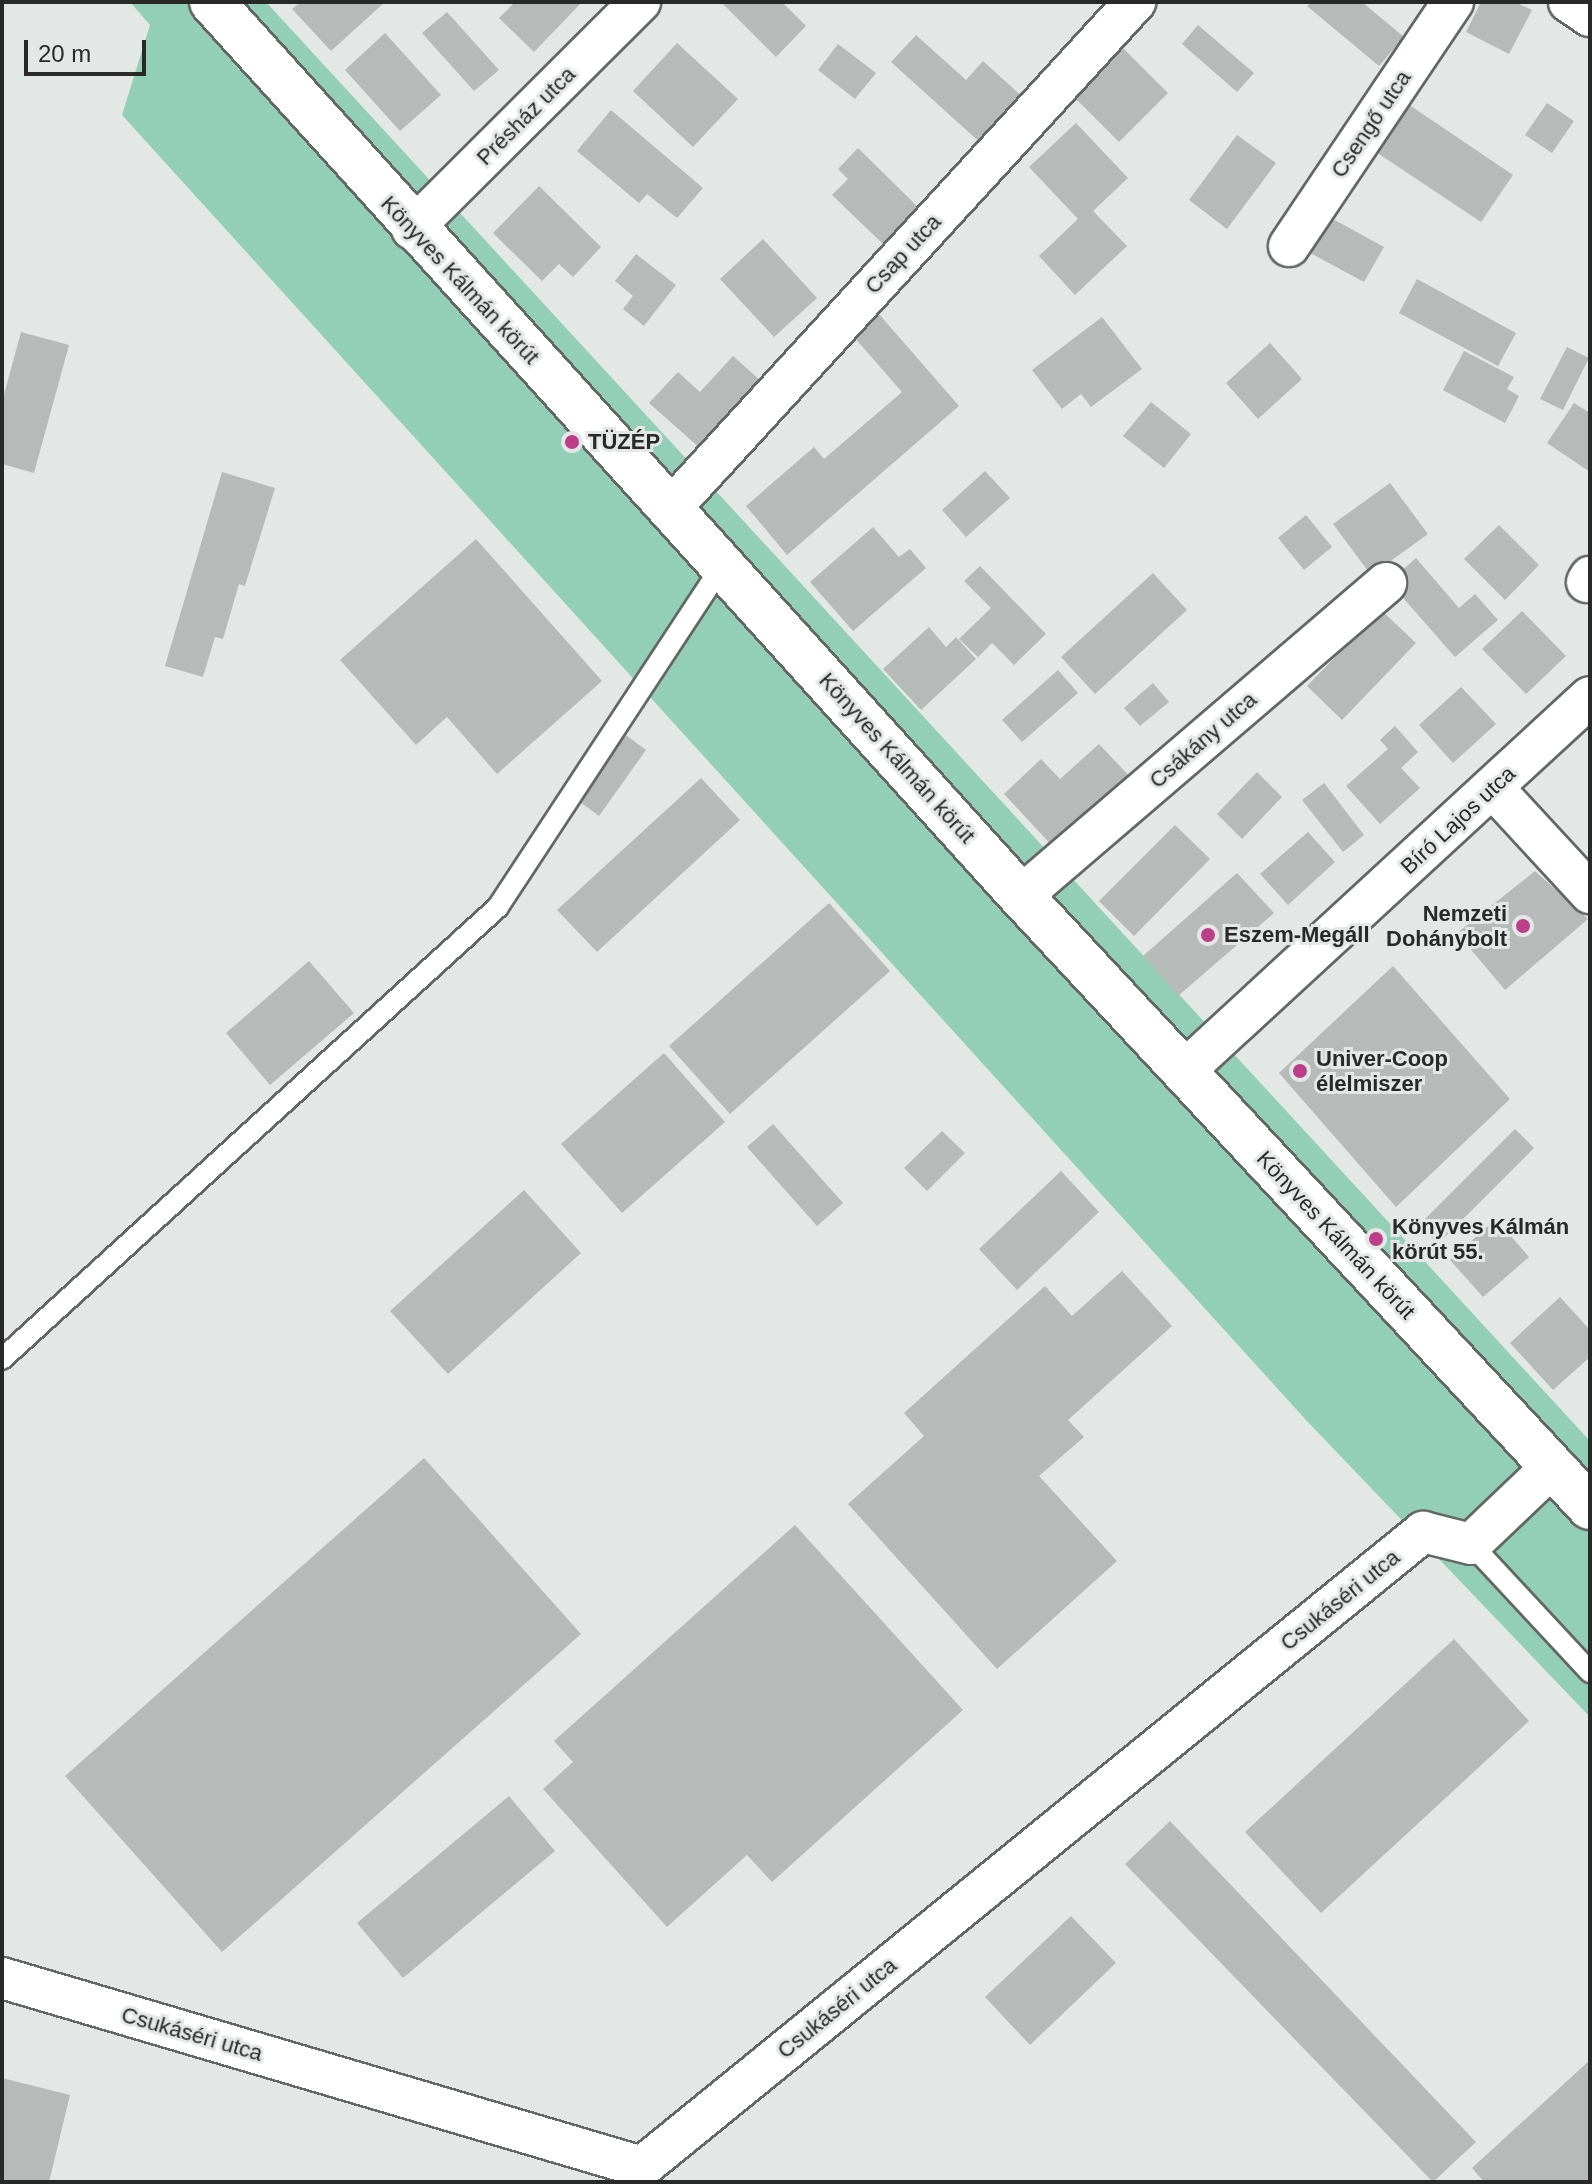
<!DOCTYPE html>
<meta charset="utf-8">
<style>
body{margin:0}
#map{position:relative;width:1592px;height:2184px;overflow:hidden;background:#e3e8e6;font-family:Helvetica,sans-serif}
div>[style]{position:absolute}
[style*='--x']{left:calc(var(--x)*1px);top:calc(var(--y)*1px);width:calc(var(--w)*1px);rotate:calc(var(--a)*1deg)}
.green>*{inset:0;background:#93cfb6}
.building>*{inset:0;background:#b6bab8}
.roads{filter:drop-shadow(2px 0 #636765) drop-shadow(-2px 0 #636765) drop-shadow(0 2px #636765) drop-shadow(0 -2px #636765)}
.lane>*{height:20px;margin:-10px;padding:0 10px;transform-origin:10px;border-radius:10px;background:#fff}
.street>*{height:40px;margin:-20px;padding:0 20px;transform-origin:20px;border-radius:20px;background:#fff}
.secondary>*{height:44px;margin:-22px;padding:0 22px;transform-origin:22px;border-radius:22px;background:#fff}
.dots>*{width:22px;height:22px;translate:-50% -50%;box-sizing:border-box;border:4px solid #e3e8e6;border-radius:50%}
span{translate:-50% -50%;white-space:nowrap;text-align:center;line-height:1.15;-webkit-text-stroke:6px #e3e8e6;paint-order:stroke}
.street-label{font-size:22px;color:#282928}
.poi-label{font-size:22px;color:#282928;font-weight:700}
.left{translate:0 -50%;text-align:left}
.right{translate:-100% -50%;text-align:right}
.frame{position:absolute;inset:0;border:4px solid #282928;pointer-events:none}
.scale{position:absolute;left:24px;top:40px;width:122px;height:36px;box-sizing:border-box;border:4px solid #282928;border-top:0;padding-left:10px;font-size:24px;line-height:28px;white-space:nowrap;color:#282928;-webkit-text-stroke:6px #e3e8e6;paint-order:stroke}
</style>
<div id="map">
<div class="green">
<div style="clip-path:polygon(130px 2px,266px 2px,1590px 1441px,1590px 1717px,1306px 1420px,122px 115px,150px 25px)"></div>
</div>
<div class="building">
<div style="clip-path:polygon(301px 2px,385px 2px,331px 51px,292px 9px)"></div>
<div style="clip-path:polygon(515px 2px,582px 2px,534px 52px,499px 18px)"></div>
<div style="clip-path:polygon(721px 2px,782px 2px,806px 26px,776px 57px)"></div>
<div style="clip-path:polygon(1311px 2px,1362px 2px,1404px 37px,1379px 66px,1307px 6px)"></div>
<div style="clip-path:polygon(1481px 2px,1515px 2px,1532px 10px,1509px 54px,1466px 32px)"></div>
<div style="clip-path:polygon(447px 12px,499px 70px,474px 91px,422px 33px)"></div>
<div style="clip-path:polygon(1198px 25px,1254px 73px,1237px 92px,1182px 44px)"></div>
<div style="clip-path:polygon(385px 33px,441px 95px,400px 131px,345px 70px)"></div>
<div style="clip-path:polygon(916px 35px,966px 80px,983px 61px,1026px 100px,984px 146px,891px 62px)"></div>
<div style="clip-path:polygon(677px 43px,738px 99px,693px 147px,633px 91px)"></div>
<div style="clip-path:polygon(838px 44px,876px 73px,855px 99px,818px 70px)"></div>
<div style="clip-path:polygon(1123px 48px,1168px 93px,1119px 142px,1074px 97px)"></div>
<div style="clip-path:polygon(1399px 98px,1513px 175px,1481px 222px,1367px 146px)"></div>
<div style="clip-path:polygon(1547px 103px,1574px 121px,1552px 153px,1525px 135px)"></div>
<div style="clip-path:polygon(611px 110px,703px 188px,677px 218px,647px 194px,639px 203px,577px 151px)"></div>
<div style="clip-path:polygon(1076px 123px,1128px 178px,1093px 211px,1127px 246px,1075px 295px,1039px 256px,1078px 219px,1029px 167px)"></div>
<div style="clip-path:polygon(1237px 135px,1276px 163px,1227px 229px,1189px 200px)"></div>
<div style="clip-path:polygon(858px 148px,919px 208px,883px 244px,832px 195px,848px 179px,838px 169px)"></div>
<div style="clip-path:polygon(539px 186px,601px 247px,573px 277px,559px 264px,542px 281px,493px 233px)"></div>
<div style="clip-path:polygon(1320px 212px,1384px 247px,1364px 282px,1301px 248px)"></div>
<div style="clip-path:polygon(763px 239px,817px 298px,774px 337px,720px 279px)"></div>
<div style="clip-path:polygon(636px 254px,676px 285px,644px 326px,623px 309px,633px 296px,615px 281px)"></div>
<div style="clip-path:polygon(1417px 279px,1516px 333px,1498px 366px,1399px 313px)"></div>
<div style="clip-path:polygon(879px 314px,959px 406px,787px 555px,746px 506px,814px 447px,824px 459px,902px 392px,854px 337px)"></div>
<div style="clip-path:polygon(1102px 317px,1142px 369px,1091px 407px,1081px 394px,1062px 409px,1032px 370px)"></div>
<div style="clip-path:polygon(21px 332px,69px 345px,34px 473px,2px 464px,2px 402px)"></div>
<div style="clip-path:polygon(1270px 343px,1302px 379px,1258px 419px,1226px 383px)"></div>
<div style="clip-path:polygon(1567px 347px,1589px 358px,1563px 410px,1540px 399px)"></div>
<div style="clip-path:polygon(1464px 351px,1514px 377px,1507px 389px,1519px 396px,1505px 423px,1443px 390px)"></div>
<div style="clip-path:polygon(733px 356px,761px 381px,701px 449px,649px 403px,678px 372px,700px 392px)"></div>
<div style="clip-path:polygon(1151px 402px,1191px 434px,1164px 468px,1123px 436px)"></div>
<div style="clip-path:polygon(1574px 403px,1590px 413px,1590px 472px,1547px 443px)"></div>
<div style="clip-path:polygon(985px 471px,1010px 498px,966px 537px,942px 510px)"></div>
<div style="clip-path:polygon(222px 472px,275px 488px,245px 586px,239px 584px,223px 639px,215px 637px,203px 677px,165px 666px)"></div>
<div style="clip-path:polygon(1390px 483px,1428px 534px,1371px 575px,1333px 524px)"></div>
<div style="clip-path:polygon(1306px 515px,1332px 547px,1304px 570px,1278px 538px)"></div>
<div style="clip-path:polygon(1499px 525px,1539px 565px,1505px 600px,1464px 559px)"></div>
<div style="clip-path:polygon(873px 527px,899px 557px,910px 549px,926px 568px,853px 631px,810px 582px)"></div>
<div style="clip-path:polygon(476px 539px,602px 681px,497px 774px,447px 717px,416px 745px,340px 660px)"></div>
<div style="clip-path:polygon(1416px 558px,1459px 608px,1475px 594px,1498px 620px,1455px 657px,1389px 582px)"></div>
<div style="clip-path:polygon(980px 566px,1046px 634px,1014px 665px,992px 643px,978px 657px,959px 639px,991px 608px,964px 581px)"></div>
<div style="clip-path:polygon(1153px 573px,1187px 610px,1095px 694px,1061px 657px)"></div>
<div style="clip-path:polygon(1381px 610px,1416px 643px,1342px 720px,1307px 686px)"></div>
<div style="clip-path:polygon(1522px 611px,1566px 656px,1526px 694px,1482px 649px)"></div>
<div style="clip-path:polygon(929px 627px,946px 647px,956px 637px,976px 659px,921px 710px,883px 669px)"></div>
<div style="clip-path:polygon(1058px 670px,1078px 693px,1022px 742px,1002px 720px)"></div>
<div style="clip-path:polygon(1153px 683px,1169px 702px,1140px 726px,1124px 708px)"></div>
<div style="clip-path:polygon(1461px 687px,1496px 724px,1453px 763px,1419px 725px)"></div>
<div style="clip-path:polygon(1395px 726px,1418px 752px,1401px 768px,1420px 788px,1380px 824px,1346px 786px,1388px 749px,1380px 740px)"></div>
<div style="clip-path:polygon(623px 733px,646px 750px,599px 816px,576px 799px)"></div>
<div style="clip-path:polygon(1099px 744px,1133px 780px,1057px 851px,1004px 794px,1041px 759px,1060px 779px)"></div>
<div style="clip-path:polygon(1257px 772px,1282px 797px,1242px 839px,1217px 814px)"></div>
<div style="clip-path:polygon(701px 778px,740px 820px,597px 952px,557px 910px)"></div>
<div style="clip-path:polygon(1324px 783px,1364px 835px,1343px 852px,1302px 800px)"></div>
<div style="clip-path:polygon(1175px 825px,1210px 859px,1134px 936px,1099px 901px)"></div>
<div style="clip-path:polygon(1308px 832px,1335px 862px,1288px 905px,1260px 874px)"></div>
<div style="clip-path:polygon(1535px 871px,1588px 919px,1505px 990px,1457px 933px)"></div>
<div style="clip-path:polygon(1237px 873px,1274px 913px,1178px 996px,1143px 956px)"></div>
<div style="clip-path:polygon(829px 903px,890px 971px,730px 1114px,669px 1046px)"></div>
<div style="clip-path:polygon(309px 961px,354px 1013px,270px 1085px,226px 1033px)"></div>
<div style="clip-path:polygon(1393px 966px,1510px 1099px,1396px 1207px,1279px 1073px)"></div>
<div style="clip-path:polygon(664px 1053px,725px 1122px,622px 1213px,561px 1144px)"></div>
<div style="clip-path:polygon(773px 1124px,843px 1203px,817px 1226px,747px 1147px)"></div>
<div style="clip-path:polygon(1515px 1129px,1534px 1148px,1438px 1244px,1419px 1225px)"></div>
<div style="clip-path:polygon(942px 1131px,965px 1153px,927px 1191px,904px 1168px)"></div>
<div style="clip-path:polygon(1061px 1171px,1099px 1212px,1017px 1290px,979px 1249px)"></div>
<div style="clip-path:polygon(524px 1190px,581px 1253px,448px 1374px,390px 1311px)"></div>
<div style="clip-path:polygon(1496px 1219px,1529px 1257px,1483px 1297px,1450px 1260px)"></div>
<div style="clip-path:polygon(1122px 1271px,1172px 1326px,1068px 1420px,1084px 1437px,1039px 1476px,1117px 1561px,997px 1669px,848px 1504px,924px 1436px,904px 1413px,1045px 1286px,1072px 1316px)"></div>
<div style="clip-path:polygon(1560px 1297px,1590px 1330px,1590px 1357px,1553px 1390px,1510px 1343px)"></div>
<div style="clip-path:polygon(424px 1458px,581px 1634px,222px 1952px,65px 1776px)"></div>
<div style="clip-path:polygon(795px 1525px,963px 1710px,772px 1882px,747px 1855px,667px 1927px,543px 1789px,573px 1762px,554px 1741px)"></div>
<div style="clip-path:polygon(1454px 1639px,1529px 1721px,1321px 1913px,1245px 1832px)"></div>
<div style="clip-path:polygon(509px 1796px,555px 1851px,403px 1978px,357px 1923px)"></div>
<div style="clip-path:polygon(1170px 1821px,1476px 2142px,1433px 2182px,1125px 1864px)"></div>
<div style="clip-path:polygon(1071px 1916px,1116px 1963px,1030px 2045px,985px 1997px)"></div>
<div style="clip-path:polygon(1590px 2060px,1590px 2182px,1484px 2182px,1472px 2168px)"></div>
<div style="clip-path:polygon(2px 2078px,70px 2095px,49px 2182px,2px 2182px)"></div>
</div>
<div class="roads">
<div class="lane">
<div style="--x:2;--y:1359;--w:671;--a:-42.34"></div>
<div style="--x:498;--y:907;--w:412;--a:-56.7"></div>
<div style="--x:1471;--y:1544;--w:175;--a:47.1"></div>
</div>
<div class="street">
<div style="--x:1569;--y:2;--w:25;--a:34"></div>
<div style="--x:412;--y:229;--w:322;--a:-44.9"></div>
<div style="--x:1289;--y:246;--w:294;--a:-56.1"></div>
<div style="--x:671;--y:508;--w:687;--a:-47.48"></div>
<div style="--x:1587;--y:582;--w:6;--a:-59"></div>
<div style="--x:1493;--y:788;--w:143;--a:47.3"></div>
<div style="--x:1021;--y:896;--w:481;--a:-40.6"></div>
<div style="--x:1183;--y:1072;--w:553;--a:-42.66"></div>
<div style="--x:2;--y:1978;--w:667;--a:16.45"></div>
<div style="--x:642;--y:2167;--w:1007;--a:-39.11"></div>
<div style="--x:1423;--y:1532;--w:49;--a:14"></div>
<div style="--x:1471;--y:1544;--w:113;--a:-43.6"></div>
</div>
<div class="secondary">
<div style="--x:212;--y:2;--w:1206;--a:47.86"></div>
<div style="--x:1021;--y:896;--w:835;--a:47.04"></div>
</div>
</div>
<div class="dots">
<div style="left:572px;top:442px;background:#bc3e8b"></div>
<div style="left:1523px;top:926px;background:#bc3e8b"></div>
<div style="left:1208px;top:935px;background:#bc3e8b"></div>
<div style="left:1300px;top:1071px;background:#bc3e8b"></div>
<div style="left:1376px;top:1239px;background:#bc3e8b"></div>
</div>
<div class="street-label">
<span style="left:526px;top:116px;rotate:-45deg">Présház utca</span>
<span style="left:1371px;top:124px;rotate:-56deg">Csengő utca</span>
<span style="left:903px;top:254px;rotate:-47deg">Csap utca</span>
<span style="left:460px;top:280px;rotate:47deg">Könyves Kálmán körút</span>
<span style="left:1203px;top:740px;rotate:-41deg">Csákány utca</span>
<span style="left:897px;top:758px;rotate:48deg">Könyves Kálmán körút</span>
<span style="left:1458px;top:820px;rotate:-43deg">Bíró Lajos utca</span>
<span style="left:1336px;top:1235px;rotate:47deg">Könyves Kálmán körút</span>
<span style="left:1340px;top:1600px;rotate:-39deg">Csukáséri utca</span>
<span style="left:837px;top:2008px;rotate:-39deg">Csukáséri utca</span>
<span style="left:192px;top:2034px;rotate:16deg">Csukáséri utca</span>
</div>
<div class="poi-label">
<span class="left" style="left:588px;top:442px">TÜZÉP</span>
<span class="right" style="left:1507px;top:926px">Nemzeti<br>Dohánybolt</span>
<span class="left" style="left:1224px;top:935px">Eszem-Megáll</span>
<span class="left" style="left:1316px;top:1071px">Univer-Coop<br>élelmiszer</span>
<span class="left" style="left:1392px;top:1239px">Könyves Kálmán<br>körút 55.</span>
</div>
<div class="frame"></div>
<div class="scale">20 m</div>
</div>
